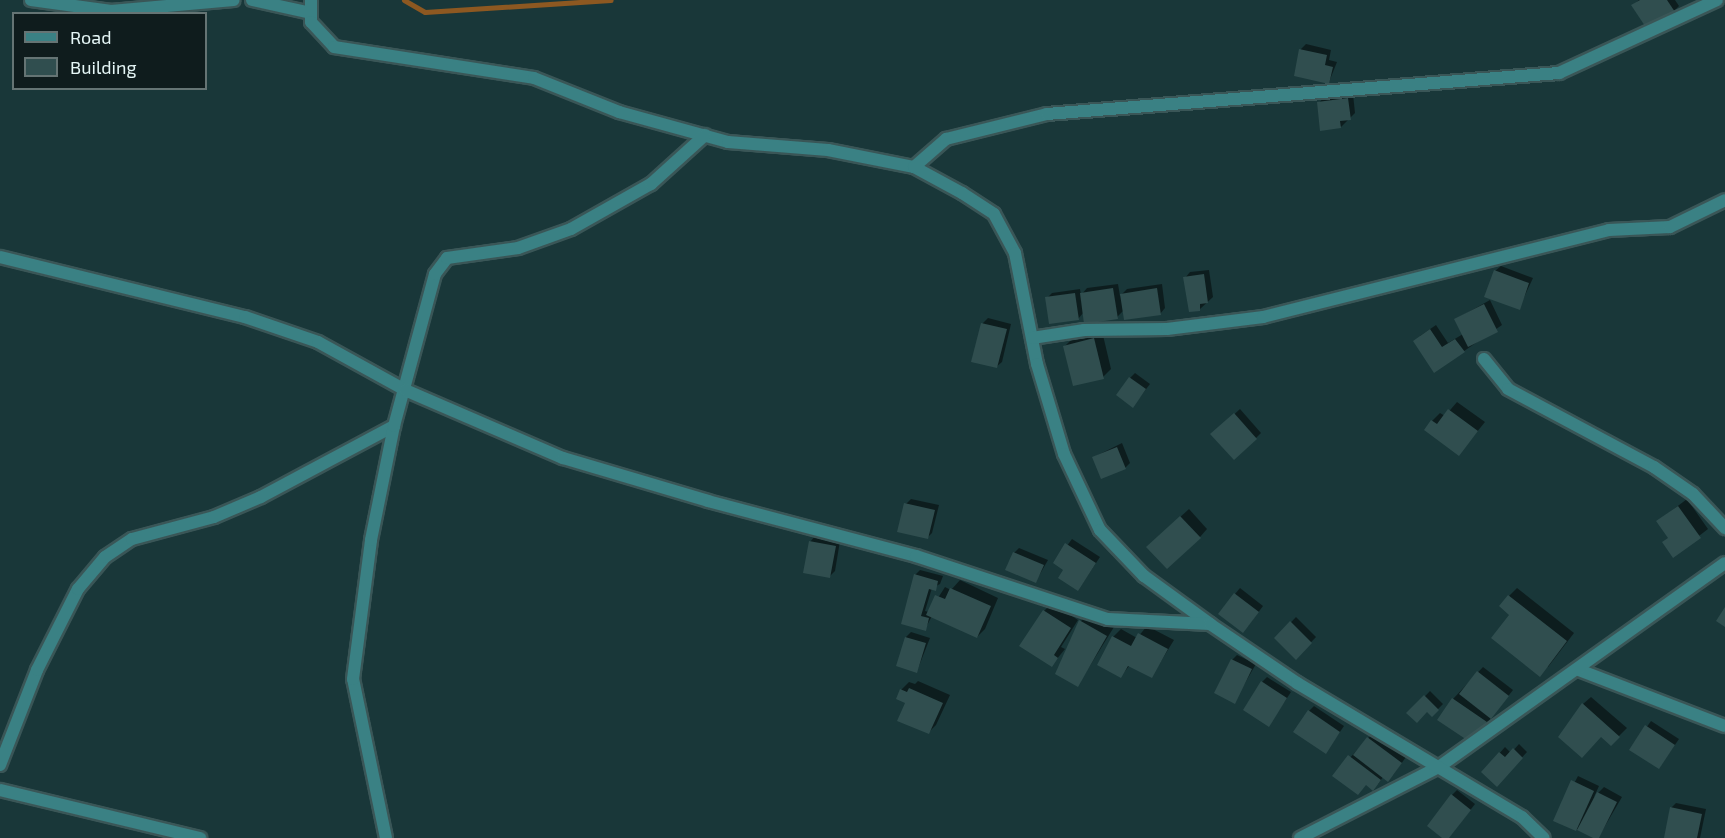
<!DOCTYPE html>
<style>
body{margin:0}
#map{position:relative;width:1725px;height:838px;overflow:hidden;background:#193739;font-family:"Exo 2",sans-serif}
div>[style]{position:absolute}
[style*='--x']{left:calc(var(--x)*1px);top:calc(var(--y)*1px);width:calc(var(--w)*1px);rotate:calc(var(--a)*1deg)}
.shadow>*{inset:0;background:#0007}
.stream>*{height:5px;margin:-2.5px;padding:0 2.5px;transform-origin:2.5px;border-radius:2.5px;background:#8d5821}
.building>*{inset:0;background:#304e4f}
.roads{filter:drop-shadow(2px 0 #3a5657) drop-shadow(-2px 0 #3a5657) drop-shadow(0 2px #3a5657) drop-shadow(0 -2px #3a5657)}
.minor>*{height:12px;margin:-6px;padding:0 6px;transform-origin:6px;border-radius:6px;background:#3a8184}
.tertiary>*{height:12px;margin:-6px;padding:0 6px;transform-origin:6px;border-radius:6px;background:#3a8184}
span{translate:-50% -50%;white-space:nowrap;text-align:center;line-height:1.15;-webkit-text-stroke:6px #0f1c1d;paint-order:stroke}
.legend{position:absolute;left:12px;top:12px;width:195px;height:78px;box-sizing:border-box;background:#0f1c1d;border:2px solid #657474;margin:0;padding:8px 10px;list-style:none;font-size:18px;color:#e6f7f7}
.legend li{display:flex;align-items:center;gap:12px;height:30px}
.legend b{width:30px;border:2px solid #657474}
</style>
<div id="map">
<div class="shadow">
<div style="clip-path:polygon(1639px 0,1675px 0,1679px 6px,1674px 11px,1633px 5px)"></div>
<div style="clip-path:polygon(1306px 44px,1331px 50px,1329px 60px,1337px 62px,1329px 82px,1295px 75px,1301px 49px)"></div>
<div style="clip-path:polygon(1353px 94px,1355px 113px,1341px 127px,1319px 103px,1324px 97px)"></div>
<div style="clip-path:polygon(1501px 266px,1533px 278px,1519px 308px,1495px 271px)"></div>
<div style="clip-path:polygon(1209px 270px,1213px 297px,1200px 309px,1185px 278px,1190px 272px)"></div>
<div style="clip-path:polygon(1118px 284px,1120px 296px,1127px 289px,1162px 284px,1165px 308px,1160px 314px,1124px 310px,1117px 317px,1084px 312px,1078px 319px,1047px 298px,1052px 293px,1080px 289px,1081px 295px,1087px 288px)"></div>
<div style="clip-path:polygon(1490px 300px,1502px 325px,1435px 371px,1420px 336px,1436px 325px,1448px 343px,1463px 334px,1456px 319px)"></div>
<div style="clip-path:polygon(988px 318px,1011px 324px,1002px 362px,996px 367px,973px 361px,983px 323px)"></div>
<div style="clip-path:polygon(1102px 331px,1111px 369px,1103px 377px,1065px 346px,1073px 338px)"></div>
<div style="clip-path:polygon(1135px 373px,1150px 384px,1133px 406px,1130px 378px)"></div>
<div style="clip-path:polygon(1457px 402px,1485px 422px,1459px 454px,1432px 421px,1440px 413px,1445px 416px)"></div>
<div style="clip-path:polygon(1240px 409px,1261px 433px,1256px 438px,1218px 429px)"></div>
<div style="clip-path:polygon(1122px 443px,1130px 463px,1125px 468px,1094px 457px)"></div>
<div style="clip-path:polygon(911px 499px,939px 505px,932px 533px,927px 538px,906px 504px)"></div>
<div style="clip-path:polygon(1687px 499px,1708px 529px,1673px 556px,1669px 537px,1658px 521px)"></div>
<div style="clip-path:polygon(1189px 509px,1207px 529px,1200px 537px,1156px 539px)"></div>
<div style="clip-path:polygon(815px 536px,840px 541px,835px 571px,830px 576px,810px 542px)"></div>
<div style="clip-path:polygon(1072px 539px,1100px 557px,1082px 584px,1055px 562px)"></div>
<div style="clip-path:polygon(1019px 548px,1048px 560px,1036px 581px,1014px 553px)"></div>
<div style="clip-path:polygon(920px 570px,943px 576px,940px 584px,932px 588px,925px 611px,929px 612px,945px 587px,951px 590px,960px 580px,998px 598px,985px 629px,977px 637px,932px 616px,925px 629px,902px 623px,915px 575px)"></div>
<div style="clip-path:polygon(1240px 588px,1263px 606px,1248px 626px,1235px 594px)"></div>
<div style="clip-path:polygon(1517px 588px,1574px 633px,1548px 667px,1511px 614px,1509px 596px)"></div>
<div style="clip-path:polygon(1052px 603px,1078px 620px,1061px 647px,1065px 649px,1052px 665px,1044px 611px)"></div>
<div style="clip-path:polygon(1089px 613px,1114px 627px,1078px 685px,1081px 621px)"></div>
<div style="clip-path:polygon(1296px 617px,1316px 637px,1296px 658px,1276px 638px)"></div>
<div style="clip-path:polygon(1147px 626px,1174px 640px,1152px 676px,1130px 665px,1121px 676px,1113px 637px,1121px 629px,1137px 638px)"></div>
<div style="clip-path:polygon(911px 632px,930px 638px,917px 671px,906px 637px)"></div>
<div style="clip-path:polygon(1237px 655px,1256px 664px,1234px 702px,1232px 660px)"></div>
<div style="clip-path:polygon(1483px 667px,1513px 690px,1480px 732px,1453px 699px)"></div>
<div style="clip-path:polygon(1267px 677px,1291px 692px,1269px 725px,1262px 682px)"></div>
<div style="clip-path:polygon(918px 681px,950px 695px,936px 725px,928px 733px,901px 690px,909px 682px,915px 684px)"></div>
<div style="clip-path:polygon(1430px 691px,1443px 704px,1432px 715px,1427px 710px,1409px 713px)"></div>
<div style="clip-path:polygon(1591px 697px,1627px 728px,1611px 744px,1583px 704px)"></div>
<div style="clip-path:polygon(1314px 706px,1344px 726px,1326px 752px,1309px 711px)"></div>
<div style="clip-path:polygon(1651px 721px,1679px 739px,1659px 768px,1631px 749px)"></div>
<div style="clip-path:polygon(1373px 733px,1406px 757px,1393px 775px,1383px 777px,1378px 784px,1334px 775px)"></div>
<div style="clip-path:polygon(1519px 744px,1527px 752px,1502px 780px,1483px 772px,1505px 747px,1511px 753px)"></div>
<div style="clip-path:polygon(1578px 776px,1599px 786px,1594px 797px,1604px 787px,1622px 797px,1598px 838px,1555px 820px)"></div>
<div style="clip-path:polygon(1457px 790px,1475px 804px,1451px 835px,1444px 838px,1452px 795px)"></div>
<div style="clip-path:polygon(1676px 803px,1706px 809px,1700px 838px,1665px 838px,1671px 808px)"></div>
</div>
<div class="stream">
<div style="--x:404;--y:0;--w:24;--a:30"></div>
<div style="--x:425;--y:12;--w:186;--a:-3.7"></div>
</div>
<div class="building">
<div style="clip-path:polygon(1640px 0,1667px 0,1675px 12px,1647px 29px,1631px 5px)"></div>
<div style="clip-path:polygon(1299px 49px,1327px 55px,1325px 65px,1333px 67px,1329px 84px,1294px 76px)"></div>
<div style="clip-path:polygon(1348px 98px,1351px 120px,1340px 121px,1341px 128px,1320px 131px,1317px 102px)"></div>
<div style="clip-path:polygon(1494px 270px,1529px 283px,1520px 310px,1484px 297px)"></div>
<div style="clip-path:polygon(1204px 274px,1208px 303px,1200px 304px,1200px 311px,1189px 312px,1183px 277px)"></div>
<div style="clip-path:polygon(1113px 288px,1118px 319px,1084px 324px,1080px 293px)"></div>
<div style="clip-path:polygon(1157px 288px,1161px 315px,1124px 320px,1120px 294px)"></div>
<div style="clip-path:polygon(1075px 293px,1079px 320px,1049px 324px,1045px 297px)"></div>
<div style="clip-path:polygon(1484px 304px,1498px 332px,1468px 347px,1454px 319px)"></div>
<div style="clip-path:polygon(981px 323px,1007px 329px,997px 368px,971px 362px)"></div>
<div style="clip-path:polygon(1430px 329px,1442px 347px,1455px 339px,1465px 352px,1434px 373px,1413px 341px)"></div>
<div style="clip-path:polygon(1094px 338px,1104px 379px,1073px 386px,1063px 346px)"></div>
<div style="clip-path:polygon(1129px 377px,1146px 389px,1133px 408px,1116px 395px)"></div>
<div style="clip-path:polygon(1448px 409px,1478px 431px,1459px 456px,1424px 430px,1431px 420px,1437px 424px)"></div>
<div style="clip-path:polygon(1234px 413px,1257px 439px,1234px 460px,1210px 434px)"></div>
<div style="clip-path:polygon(1117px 447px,1126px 469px,1101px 479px,1092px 457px)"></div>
<div style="clip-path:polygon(904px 503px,935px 510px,928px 539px,897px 532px)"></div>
<div style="clip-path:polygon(1678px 506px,1701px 538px,1673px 558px,1662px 542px,1668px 538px,1656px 521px)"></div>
<div style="clip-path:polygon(1180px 516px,1201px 538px,1167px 569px,1146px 547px)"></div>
<div style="clip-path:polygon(809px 541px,836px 546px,830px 578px,803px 573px)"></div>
<div style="clip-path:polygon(1065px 543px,1096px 563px,1078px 591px,1058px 578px,1063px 570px,1053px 563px)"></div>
<div style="clip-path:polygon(1013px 552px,1044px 565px,1036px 583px,1005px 570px)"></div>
<div style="clip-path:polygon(914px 574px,938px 581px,936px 591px,929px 589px,921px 616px,929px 618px,926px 631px,901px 624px)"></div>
<div style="clip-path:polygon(950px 588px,991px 606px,977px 638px,926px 615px,935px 595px,945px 599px)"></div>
<div style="clip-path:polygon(1234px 593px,1259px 612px,1243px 633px,1218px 614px)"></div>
<div style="clip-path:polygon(1508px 595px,1567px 641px,1540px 677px,1491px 638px,1509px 615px,1499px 606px)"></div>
<div style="clip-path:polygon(1725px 607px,1725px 627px,1716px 621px)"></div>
<div style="clip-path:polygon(1043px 610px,1071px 628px,1054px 655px,1058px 658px,1052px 667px,1019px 646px)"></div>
<div style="clip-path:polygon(1079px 620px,1107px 636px,1078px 687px,1055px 674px)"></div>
<div style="clip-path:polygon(1290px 621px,1312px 643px,1296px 660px,1274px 638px)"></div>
<div style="clip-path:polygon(1138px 633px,1168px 649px,1152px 678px,1128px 666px,1121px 678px,1097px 665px,1112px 636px,1131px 646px)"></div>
<div style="clip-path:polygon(905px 637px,926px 643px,917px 673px,896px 666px)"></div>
<div style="clip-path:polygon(1231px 659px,1252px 669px,1235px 704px,1214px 693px)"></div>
<div style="clip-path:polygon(1477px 671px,1509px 696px,1491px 719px,1459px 694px)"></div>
<div style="clip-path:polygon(1261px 681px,1287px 698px,1269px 727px,1243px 710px)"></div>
<div style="clip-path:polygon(909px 688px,943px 703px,929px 734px,897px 721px,905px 703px,896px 699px,900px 689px,907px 692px)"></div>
<div style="clip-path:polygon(1424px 695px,1439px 710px,1432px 717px,1427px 712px,1417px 723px,1406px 713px)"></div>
<div style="clip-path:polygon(1452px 698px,1487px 722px,1475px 739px,1470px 735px,1467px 740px,1437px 720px)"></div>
<div style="clip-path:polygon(1582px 703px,1620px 737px,1611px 746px,1601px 737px,1582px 758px,1558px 737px)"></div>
<div style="clip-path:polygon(1308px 710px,1340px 732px,1326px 754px,1293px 732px)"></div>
<div style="clip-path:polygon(1645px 725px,1675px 745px,1659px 769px,1629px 750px)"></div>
<div style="clip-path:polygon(1367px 737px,1402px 763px,1388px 782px,1353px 755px)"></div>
<div style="clip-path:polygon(1513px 748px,1523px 758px,1497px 787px,1481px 772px,1499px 752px,1505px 757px)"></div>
<div style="clip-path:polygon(1348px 755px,1381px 780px,1373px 791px,1366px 785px,1358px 795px,1332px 776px)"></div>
<div style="clip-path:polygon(1571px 780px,1594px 791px,1576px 831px,1553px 821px)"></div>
<div style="clip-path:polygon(1597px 792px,1617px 802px,1599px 838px,1593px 838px,1577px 830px)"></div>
<div style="clip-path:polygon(1451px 794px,1471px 810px,1449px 838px,1442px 838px,1427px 826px)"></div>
<div style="clip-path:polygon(1670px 807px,1702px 814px,1697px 838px,1664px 838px)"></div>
</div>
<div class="roads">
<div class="minor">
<div style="--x:31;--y:0;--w:81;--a:7.8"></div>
<div style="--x:111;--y:11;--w:123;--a:-5.1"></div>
<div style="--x:252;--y:0;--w:60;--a:12.4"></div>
<div style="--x:311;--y:0;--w:22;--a:90"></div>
<div style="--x:311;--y:22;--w:34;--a:47"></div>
<div style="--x:334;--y:47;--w:202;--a:8.8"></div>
<div style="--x:534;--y:78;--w:92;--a:21.8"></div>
<div style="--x:619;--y:112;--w:113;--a:15.4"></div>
<div style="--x:728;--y:142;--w:100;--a:4.6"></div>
<div style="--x:828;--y:150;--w:88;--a:11.2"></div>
<div style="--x:914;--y:167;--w:55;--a:28.4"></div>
<div style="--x:962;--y:193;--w:38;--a:33"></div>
<div style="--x:994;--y:214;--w:44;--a:61.7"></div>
<div style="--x:1015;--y:253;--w:113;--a:78.8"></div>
<div style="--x:1037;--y:364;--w:94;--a:73.3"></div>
<div style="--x:1064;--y:454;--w:84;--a:64.7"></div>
<div style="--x:1100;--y:530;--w:64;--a:46.3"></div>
<div style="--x:1144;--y:576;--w:82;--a:36"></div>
<div style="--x:914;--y:167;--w:43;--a:-41.2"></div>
<div style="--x:946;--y:139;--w:104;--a:-13.9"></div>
<div style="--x:1047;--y:114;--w:514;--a:-4.58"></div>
<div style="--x:1559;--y:73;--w:174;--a:-24.8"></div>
<div style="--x:1032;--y:338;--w:53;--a:-8.7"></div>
<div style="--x:1084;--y:330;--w:83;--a:-0.7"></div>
<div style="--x:1167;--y:329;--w:97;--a:-7.1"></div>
<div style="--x:1263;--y:317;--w:357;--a:-14.1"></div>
<div style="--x:1609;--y:230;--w:61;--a:-2.8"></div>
<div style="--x:1670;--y:227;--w:61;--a:-26.1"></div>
<div style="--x:1484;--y:359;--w:38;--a:51"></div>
<div style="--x:1508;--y:389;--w:166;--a:28.1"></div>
<div style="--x:1654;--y:467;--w:47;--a:34.7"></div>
<div style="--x:1693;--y:494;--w:47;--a:46.7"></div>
<div style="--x:1579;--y:670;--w:156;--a:21"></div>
<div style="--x:0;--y:765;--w:102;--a:-68.7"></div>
<div style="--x:37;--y:670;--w:91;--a:-63.2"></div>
<div style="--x:78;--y:589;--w:42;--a:-49.8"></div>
<div style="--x:105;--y:557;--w:32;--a:-34"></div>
<div style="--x:132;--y:539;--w:85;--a:-15"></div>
<div style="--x:214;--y:517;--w:51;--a:-23.1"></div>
<div style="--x:261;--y:497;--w:151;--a:-28.1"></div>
<div style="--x:0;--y:790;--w:206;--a:13.5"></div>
<div style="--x:386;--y:838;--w:162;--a:-101.7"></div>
<div style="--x:353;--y:679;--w:140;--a:-82.6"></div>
<div style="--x:371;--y:540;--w:116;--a:-78.6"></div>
<div style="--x:394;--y:426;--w:157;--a:-74.9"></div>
<div style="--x:435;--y:274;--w:20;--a:-53"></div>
<div style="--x:447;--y:258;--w:72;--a:-8"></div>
<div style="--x:518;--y:248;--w:56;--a:-19.7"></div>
<div style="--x:571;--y:229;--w:92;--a:-29.4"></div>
<div style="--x:651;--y:184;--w:73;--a:-42.2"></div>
<div style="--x:1300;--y:838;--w:156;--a:-27.1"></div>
<div style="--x:1439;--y:767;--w:351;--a:-35.5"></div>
</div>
<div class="tertiary">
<div style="--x:0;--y:257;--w:252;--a:13.8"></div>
<div style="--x:245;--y:317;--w:77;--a:18.9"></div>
<div style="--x:318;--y:342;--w:99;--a:28.9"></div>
<div style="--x:405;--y:390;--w:172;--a:23.3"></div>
<div style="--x:563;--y:458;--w:151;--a:16.5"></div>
<div style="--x:708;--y:501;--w:215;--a:14.8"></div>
<div style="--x:916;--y:556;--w:202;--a:18.2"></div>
<div style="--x:1108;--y:619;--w:102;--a:2.8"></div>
<div style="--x:1210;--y:624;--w:105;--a:34.1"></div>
<div style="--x:1297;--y:683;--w:262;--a:30.8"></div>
<div style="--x:1522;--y:817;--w:30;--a:44"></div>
</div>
</div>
<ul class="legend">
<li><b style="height:8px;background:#3a8184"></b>Road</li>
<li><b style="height:16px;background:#304e4f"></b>Building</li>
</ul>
</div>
